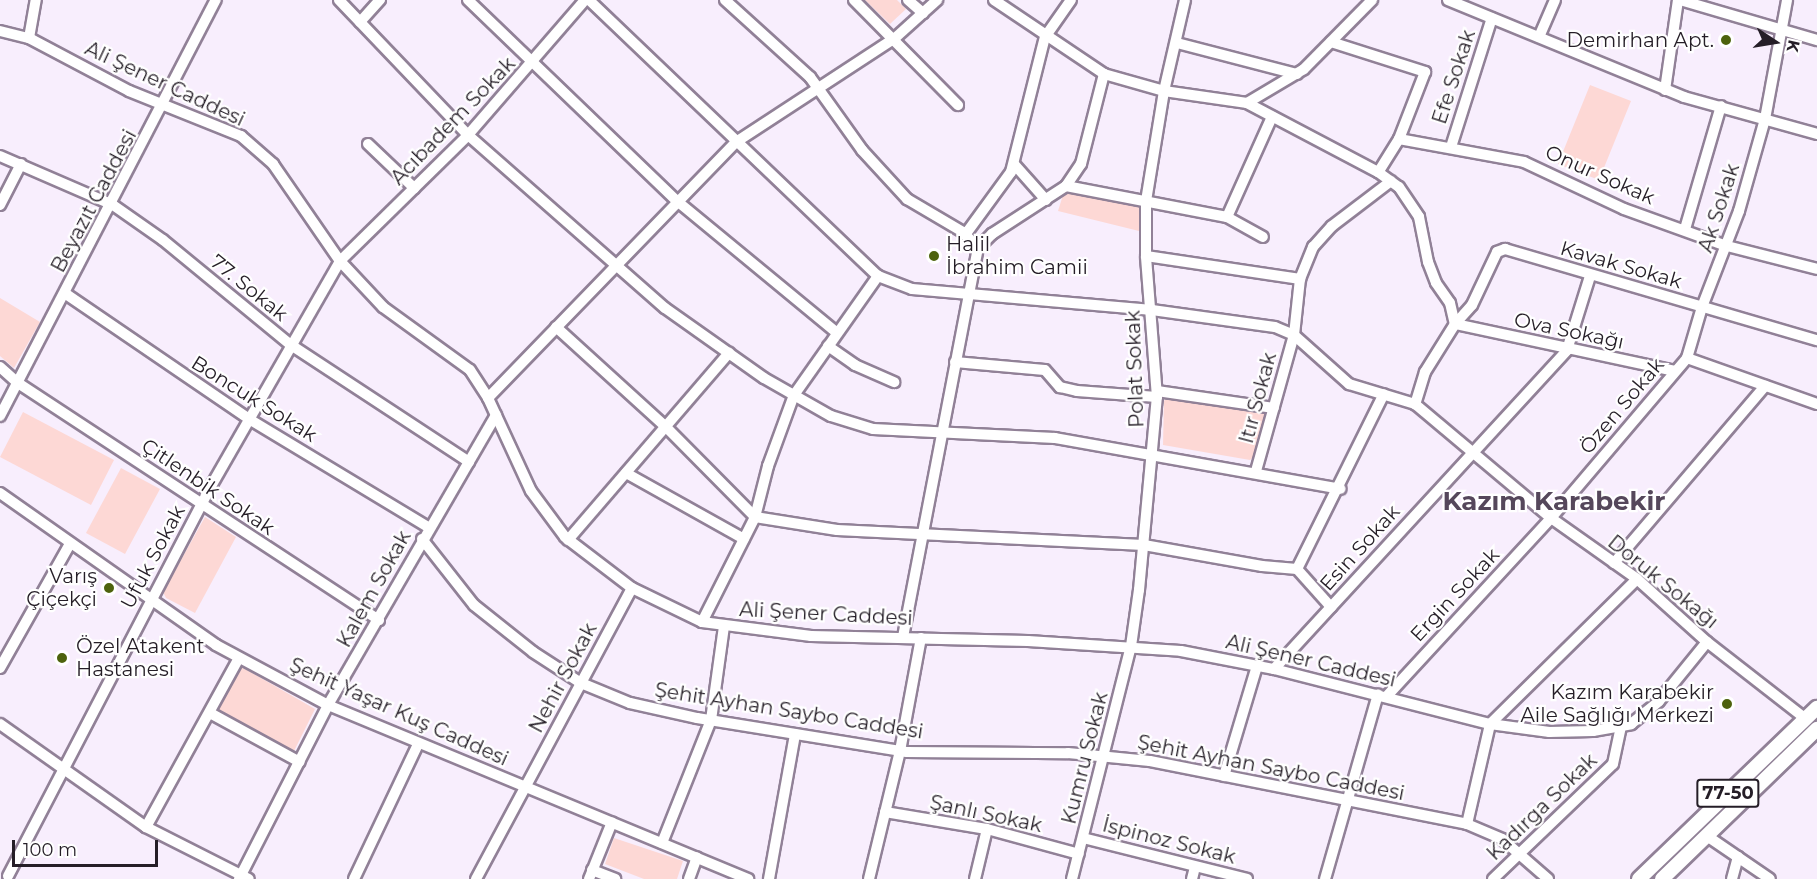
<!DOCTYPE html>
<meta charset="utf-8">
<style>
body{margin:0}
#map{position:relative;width:1817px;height:879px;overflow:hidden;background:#f8eefd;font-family:Montserrat,sans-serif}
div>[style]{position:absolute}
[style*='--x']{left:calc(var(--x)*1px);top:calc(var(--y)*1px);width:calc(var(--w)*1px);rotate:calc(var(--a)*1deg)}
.green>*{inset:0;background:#fdd8d5}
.roads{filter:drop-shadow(2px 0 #918197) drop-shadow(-2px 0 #918197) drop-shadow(0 2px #918197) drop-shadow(0 -2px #918197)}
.minor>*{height:10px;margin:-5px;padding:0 5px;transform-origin:5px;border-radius:5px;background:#fff}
.major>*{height:14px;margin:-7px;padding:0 7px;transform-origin:7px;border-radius:7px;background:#fff}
.dots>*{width:16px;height:16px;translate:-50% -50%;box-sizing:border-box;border:3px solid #fff;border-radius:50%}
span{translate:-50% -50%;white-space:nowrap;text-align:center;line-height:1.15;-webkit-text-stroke:4.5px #fff;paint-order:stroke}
.shield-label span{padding:2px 4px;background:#fff;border:2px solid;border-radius:4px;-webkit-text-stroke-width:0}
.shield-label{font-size:18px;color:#251e27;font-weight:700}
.poi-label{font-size:20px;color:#251e27}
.right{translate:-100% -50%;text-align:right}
.left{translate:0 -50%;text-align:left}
.street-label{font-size:20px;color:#251e27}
.district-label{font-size:26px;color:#55475b;font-weight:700}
.north{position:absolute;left:1745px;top:12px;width:60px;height:60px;-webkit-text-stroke:4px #fff;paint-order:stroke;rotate:102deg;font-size:16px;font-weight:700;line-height:24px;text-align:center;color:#251e27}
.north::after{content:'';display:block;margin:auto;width:21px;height:27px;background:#251e27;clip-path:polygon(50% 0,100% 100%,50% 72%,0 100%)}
.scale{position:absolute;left:12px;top:840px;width:146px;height:27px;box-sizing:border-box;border:3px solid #251e27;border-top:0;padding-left:8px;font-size:18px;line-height:21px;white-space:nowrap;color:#251e27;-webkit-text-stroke:4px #fff;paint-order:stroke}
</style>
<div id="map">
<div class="green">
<div style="clip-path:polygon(865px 0,897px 0,906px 9px,890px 24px)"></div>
<div style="clip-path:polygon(1590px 85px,1631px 101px,1599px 180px,1558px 164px)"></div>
<div style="clip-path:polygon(1071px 192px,1140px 205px,1139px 231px,1058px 211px,1063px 195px)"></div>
<div style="clip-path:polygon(0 298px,40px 322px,14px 368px,0 356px)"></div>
<div style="clip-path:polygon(1168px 396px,1261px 411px,1266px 416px,1258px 453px,1250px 460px,1163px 445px,1164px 401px)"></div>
<div style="clip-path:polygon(23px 412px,114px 460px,91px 505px,0 457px)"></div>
<div style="clip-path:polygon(121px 468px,160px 489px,125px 554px,86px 533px)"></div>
<div style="clip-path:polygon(205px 517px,236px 537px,195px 613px,166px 598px,163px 592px)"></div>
<div style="clip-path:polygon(240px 666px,315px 709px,293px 753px,215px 712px)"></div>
<div style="clip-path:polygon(614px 838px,683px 861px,677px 879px,644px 879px,605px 864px)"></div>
</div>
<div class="roads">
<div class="minor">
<div style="--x:339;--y:0;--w:187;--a:46.3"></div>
<div style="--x:468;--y:135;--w:262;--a:41.3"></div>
<div style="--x:665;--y:308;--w:121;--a:35.3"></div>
<div style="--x:764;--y:378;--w:77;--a:29.6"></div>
<div style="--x:831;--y:416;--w:44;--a:17.2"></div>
<div style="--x:873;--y:429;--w:182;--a:2.8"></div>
<div style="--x:1055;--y:438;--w:290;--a:10.1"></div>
<div style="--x:468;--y:0;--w:290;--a:43.9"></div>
<div style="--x:677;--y:201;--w:207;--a:39.5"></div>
<div style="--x:589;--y:0;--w:400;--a:43.7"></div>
<div style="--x:878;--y:276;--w:36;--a:21"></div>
<div style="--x:912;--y:289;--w:241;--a:5"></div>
<div style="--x:1152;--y:310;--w:124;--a:7.9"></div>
<div style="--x:1275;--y:327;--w:21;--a:23"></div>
<div style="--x:1294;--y:335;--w:74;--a:41.7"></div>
<div style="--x:1349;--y:384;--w:69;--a:16.9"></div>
<div style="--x:1415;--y:404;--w:177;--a:40"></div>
<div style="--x:1551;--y:518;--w:105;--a:35.3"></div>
<div style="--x:1637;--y:579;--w:94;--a:42"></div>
<div style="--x:1707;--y:642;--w:125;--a:37.9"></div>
<div style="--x:725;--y:0;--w:115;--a:42.2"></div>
<div style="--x:810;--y:77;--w:90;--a:54.5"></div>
<div style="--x:862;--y:150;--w:67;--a:47.4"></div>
<div style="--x:907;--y:199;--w:65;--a:30.5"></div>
<div style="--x:963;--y:232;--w:22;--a:47"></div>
<div style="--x:854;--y:0;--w:148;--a:45.3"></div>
<div style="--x:908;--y:0;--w:20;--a:41"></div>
<div style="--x:994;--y:0;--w:133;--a:33.9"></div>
<div style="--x:1104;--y:74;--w:62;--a:15.8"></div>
<div style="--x:1164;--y:91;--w:84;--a:8.2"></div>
<div style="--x:1247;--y:103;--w:148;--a:27.8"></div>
<div style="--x:1378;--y:172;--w:26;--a:36"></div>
<div style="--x:1399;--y:187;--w:36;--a:56"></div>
<div style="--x:1419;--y:217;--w:46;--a:78.7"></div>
<div style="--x:1428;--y:262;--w:22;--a:69"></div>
<div style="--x:1436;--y:283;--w:24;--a:55"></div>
<div style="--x:1450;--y:303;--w:22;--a:77"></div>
<div style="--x:1455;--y:324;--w:57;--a:122"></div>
<div style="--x:1425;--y:372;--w:34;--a:107"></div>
<div style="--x:1448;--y:0;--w:255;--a:22.3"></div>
<div style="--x:1684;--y:97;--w:138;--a:15.5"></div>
<div style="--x:1680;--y:0;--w:143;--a:16.3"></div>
<div style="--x:360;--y:22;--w:30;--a:-48"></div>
<div style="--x:0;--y:31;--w:30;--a:14"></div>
<div style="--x:29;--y:38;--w:113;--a:27.9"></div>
<div style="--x:129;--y:91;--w:121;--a:21.9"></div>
<div style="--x:241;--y:136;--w:43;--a:41.2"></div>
<div style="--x:273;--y:164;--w:118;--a:55.4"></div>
<div style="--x:340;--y:261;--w:63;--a:46.9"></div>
<div style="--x:383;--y:307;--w:107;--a:35.9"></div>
<div style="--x:470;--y:370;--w:33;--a:57"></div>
<div style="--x:488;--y:398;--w:102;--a:65.2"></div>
<div style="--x:531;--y:491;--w:57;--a:53.5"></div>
<div style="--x:565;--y:537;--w:84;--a:37.3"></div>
<div style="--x:632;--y:588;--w:78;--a:25.9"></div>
<div style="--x:702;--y:622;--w:110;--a:7.3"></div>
<div style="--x:811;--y:636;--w:217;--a:1.3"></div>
<div style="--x:1028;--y:641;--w:153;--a:3.7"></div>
<div style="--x:1181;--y:651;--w:95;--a:11"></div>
<div style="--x:1274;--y:669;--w:223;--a:14.3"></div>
<div style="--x:1490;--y:724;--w:60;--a:7.7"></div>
<div style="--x:1549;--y:732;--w:44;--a:-1.3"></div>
<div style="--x:1593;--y:731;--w:39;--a:-10"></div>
<div style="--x:1631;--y:724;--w:36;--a:-39"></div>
<div style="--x:1659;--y:701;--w:76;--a:-50.9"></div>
<div style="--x:1539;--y:37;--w:40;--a:-66.6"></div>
<div style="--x:29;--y:38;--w:39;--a:-80"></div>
<div style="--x:1331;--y:42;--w:99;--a:17.7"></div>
<div style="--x:1425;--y:72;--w:72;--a:111.2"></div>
<div style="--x:1399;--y:139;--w:39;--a:122"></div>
<div style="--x:1177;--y:43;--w:124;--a:14.5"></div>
<div style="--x:1665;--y:90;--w:91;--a:-81.8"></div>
<div style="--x:1247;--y:103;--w:66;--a:-30.8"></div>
<div style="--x:1304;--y:69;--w:97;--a:-45.4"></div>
<div style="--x:1399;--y:139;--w:127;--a:10.4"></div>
<div style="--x:1524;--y:162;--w:110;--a:25.2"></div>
<div style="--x:1624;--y:209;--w:109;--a:19.8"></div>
<div style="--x:1727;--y:246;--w:93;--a:14.3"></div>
<div style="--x:368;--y:144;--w:64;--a:43.7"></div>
<div style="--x:1451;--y:147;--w:135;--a:-72.4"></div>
<div style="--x:0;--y:156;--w:123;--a:23.4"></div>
<div style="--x:113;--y:205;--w:61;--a:35"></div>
<div style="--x:163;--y:240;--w:166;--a:39.4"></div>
<div style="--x:291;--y:345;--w:213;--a:33.3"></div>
<div style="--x:1014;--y:164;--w:48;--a:48.4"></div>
<div style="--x:1066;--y:186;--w:164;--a:10.9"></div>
<div style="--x:1227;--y:217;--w:41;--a:29.1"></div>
<div style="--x:0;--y:205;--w:46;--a:-62.9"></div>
<div style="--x:1227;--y:217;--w:110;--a:-65.8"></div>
<div style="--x:1685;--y:229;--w:128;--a:-73.7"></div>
<div style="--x:965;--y:235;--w:78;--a:-53.9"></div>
<div style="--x:1011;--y:172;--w:139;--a:-75.9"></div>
<div style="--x:1045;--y:37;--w:45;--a:-54.9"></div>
<div style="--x:1146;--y:256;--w:156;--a:8.5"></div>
<div style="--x:66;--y:294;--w:222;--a:34.3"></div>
<div style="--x:249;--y:419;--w:209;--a:31.1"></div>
<div style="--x:556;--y:327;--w:149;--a:42.3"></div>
<div style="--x:666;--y:427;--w:127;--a:45.3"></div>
<div style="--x:755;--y:517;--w:83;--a:9"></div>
<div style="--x:837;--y:530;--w:307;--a:2.8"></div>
<div style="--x:1144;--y:545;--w:120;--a:10.1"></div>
<div style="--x:1262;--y:566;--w:35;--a:5"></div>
<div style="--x:1297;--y:569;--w:51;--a:48.2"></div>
<div style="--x:828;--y:346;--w:33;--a:35"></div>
<div style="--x:855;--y:365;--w:43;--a:23.6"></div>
<div style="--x:1687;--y:358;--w:138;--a:19.5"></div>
<div style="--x:955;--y:362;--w:90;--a:5.1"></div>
<div style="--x:1045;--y:370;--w:23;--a:49"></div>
<div style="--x:1060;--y:387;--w:17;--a:13"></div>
<div style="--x:1077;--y:391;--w:80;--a:4.3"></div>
<div style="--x:0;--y:367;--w:24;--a:42"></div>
<div style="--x:18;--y:383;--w:432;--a:33.3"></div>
<div style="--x:1675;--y:371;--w:225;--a:-167.9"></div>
<div style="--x:1455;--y:324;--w:25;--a:-48"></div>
<div style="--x:1472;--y:305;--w:59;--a:-64.7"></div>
<div style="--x:1497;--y:252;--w:9;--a:-21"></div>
<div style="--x:1505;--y:249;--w:325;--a:16.3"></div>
<div style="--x:1157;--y:391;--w:118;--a:8.3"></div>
<div style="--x:488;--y:398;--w:356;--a:-45.9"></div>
<div style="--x:736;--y:142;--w:190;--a:-33.2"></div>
<div style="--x:895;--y:38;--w:57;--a:-42.1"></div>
<div style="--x:0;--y:416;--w:469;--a:-62.6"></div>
<div style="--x:1256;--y:471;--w:141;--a:-74.4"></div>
<div style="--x:1294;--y:335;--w:56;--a:-83.9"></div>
<div style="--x:1300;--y:279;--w:35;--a:-68"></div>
<div style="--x:1313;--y:247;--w:28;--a:-48"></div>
<div style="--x:1332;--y:226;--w:74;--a:-37.3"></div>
<div style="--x:626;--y:473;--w:135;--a:29.2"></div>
<div style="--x:0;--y:493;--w:264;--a:35.1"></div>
<div style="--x:216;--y:645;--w:127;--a:28.2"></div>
<div style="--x:328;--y:705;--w:455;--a:22.5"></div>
<div style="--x:422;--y:539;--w:84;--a:51.8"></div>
<div style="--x:474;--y:605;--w:75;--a:38.5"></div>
<div style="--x:533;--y:652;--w:57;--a:32.9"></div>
<div style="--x:581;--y:683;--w:53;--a:22.2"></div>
<div style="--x:630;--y:703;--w:69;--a:12.6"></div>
<div style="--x:697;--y:718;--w:212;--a:9.2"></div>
<div style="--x:906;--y:752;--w:162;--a:0.4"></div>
<div style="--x:1068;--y:753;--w:82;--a:5.6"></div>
<div style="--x:1150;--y:761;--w:323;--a:11.2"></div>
<div style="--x:1467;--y:824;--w:38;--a:23"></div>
<div style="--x:1502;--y:839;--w:61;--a:41"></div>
<div style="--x:568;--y:540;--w:247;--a:-49.3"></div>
<div style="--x:1614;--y:563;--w:233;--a:-49.5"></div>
<div style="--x:1297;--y:569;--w:195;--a:-63.6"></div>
<div style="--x:702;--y:622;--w:118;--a:-63.2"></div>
<div style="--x:755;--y:517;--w:53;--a:-75.7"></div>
<div style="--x:768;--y:466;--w:76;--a:-69.9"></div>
<div style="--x:794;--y:395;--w:146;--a:-54.8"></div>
<div style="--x:903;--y:637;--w:396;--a:-79.1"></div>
<div style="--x:978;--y:248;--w:20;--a:-45"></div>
<div style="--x:992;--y:234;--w:88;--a:-33"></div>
<div style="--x:1066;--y:186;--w:27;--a:-56"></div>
<div style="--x:1081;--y:164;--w:93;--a:-75.7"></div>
<div style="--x:0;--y:668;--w:142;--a:-60.6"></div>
<div style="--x:1274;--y:669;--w:433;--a:-47.4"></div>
<div style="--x:1567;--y:350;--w:77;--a:-72.7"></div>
<div style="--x:1386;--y:697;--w:243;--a:-47.3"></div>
<div style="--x:1551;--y:518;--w:210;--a:-49.6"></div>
<div style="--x:1687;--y:358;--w:53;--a:-73.6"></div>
<div style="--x:1702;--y:307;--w:103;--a:-68.9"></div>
<div style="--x:1739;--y:211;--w:96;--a:-74.2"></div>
<div style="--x:1765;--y:119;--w:121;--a:-79.5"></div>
<div style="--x:210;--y:713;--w:102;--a:28.6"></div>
<div style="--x:0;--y:724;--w:179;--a:35.2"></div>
<div style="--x:146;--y:827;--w:115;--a:26.8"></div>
<div style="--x:1224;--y:776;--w:115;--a:-73.3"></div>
<div style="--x:885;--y:812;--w:103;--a:9.5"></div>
<div style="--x:987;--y:829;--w:95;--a:15.2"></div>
<div style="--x:1467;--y:824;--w:103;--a:-77"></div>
<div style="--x:1490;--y:724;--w:206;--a:-44.6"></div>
<div style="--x:146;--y:827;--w:193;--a:-61.2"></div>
<div style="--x:1707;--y:836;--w:76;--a:34.3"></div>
<div style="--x:1083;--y:838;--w:169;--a:14"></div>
<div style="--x:662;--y:843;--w:132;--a:-68.3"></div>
<div style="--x:711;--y:720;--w:95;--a:-82.1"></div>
<div style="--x:592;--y:870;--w:25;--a:21"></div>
<div style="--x:8;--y:876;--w:429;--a:-62.5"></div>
<div style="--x:206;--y:495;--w:270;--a:-60.2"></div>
<div style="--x:340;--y:261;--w:180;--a:-44.5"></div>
<div style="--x:468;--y:135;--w:179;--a:-49.1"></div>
<div style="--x:239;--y:879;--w:195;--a:-62.9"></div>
<div style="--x:328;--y:705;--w:335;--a:-59.9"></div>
<div style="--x:354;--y:879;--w:149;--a:-64.6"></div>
<div style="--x:476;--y:879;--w:330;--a:-61.8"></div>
<div style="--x:589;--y:879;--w:61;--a:-68"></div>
<div style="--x:689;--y:879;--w:23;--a:-70"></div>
<div style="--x:769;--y:879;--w:147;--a:-79.8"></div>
<div style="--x:869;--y:879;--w:132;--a:-76.4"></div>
<div style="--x:900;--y:751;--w:115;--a:-79.5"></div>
<div style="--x:975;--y:879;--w:51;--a:-76.5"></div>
<div style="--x:1072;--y:879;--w:240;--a:-75.8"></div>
<div style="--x:1131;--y:646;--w:57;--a:-81.9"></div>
<div style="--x:1139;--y:590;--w:194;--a:-84.7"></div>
<div style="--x:1157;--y:397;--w:141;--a:-94.5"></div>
<div style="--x:1146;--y:256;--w:55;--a:-90"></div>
<div style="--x:1146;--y:201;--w:111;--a:-80.7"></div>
<div style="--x:1164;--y:91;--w:93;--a:-77"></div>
<div style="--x:1192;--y:879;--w:12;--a:-76"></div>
<div style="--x:1325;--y:879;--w:192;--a:-74"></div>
<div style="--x:1493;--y:879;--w:166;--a:-43.8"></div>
<div style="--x:1613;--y:764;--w:39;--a:-78"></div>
<div style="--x:1732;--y:879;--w:23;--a:-75"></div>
</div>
<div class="major">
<div style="--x:1639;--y:879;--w:247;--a:-43.9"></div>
<div style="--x:1662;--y:879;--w:216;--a:-44.1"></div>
</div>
</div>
<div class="dots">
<div style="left:1726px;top:40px;background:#4d620d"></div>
<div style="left:934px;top:256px;background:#4d620d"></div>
<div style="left:109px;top:588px;background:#4d620d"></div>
<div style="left:62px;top:658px;background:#4d620d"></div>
<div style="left:1727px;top:704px;background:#4d620d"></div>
</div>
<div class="shield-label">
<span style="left:1728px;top:793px">77-50</span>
</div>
<div class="poi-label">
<span class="right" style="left:1714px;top:40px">Demirhan Apt.</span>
<span class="left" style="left:946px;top:256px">Halil<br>İbrahim Camii</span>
<span class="right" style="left:97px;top:588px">Varış<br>Çiçekçi</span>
<span class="left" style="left:76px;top:658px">Özel Atakent<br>Hastanesi</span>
<span class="right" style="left:1714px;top:704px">Kazım Karabekir<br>Aile Sağlığı Merkezi</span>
</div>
<div class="street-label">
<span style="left:1454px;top:77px;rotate:-72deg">Efe Sokak</span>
<span style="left:165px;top:84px;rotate:25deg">Ali Şener Caddesi</span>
<span style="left:453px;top:121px;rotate:-46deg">Acıbadem Sokak</span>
<span style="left:1600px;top:175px;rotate:24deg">Onur Sokak</span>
<span style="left:94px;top:201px;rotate:-62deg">Beyazıt Caddesi</span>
<span style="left:1719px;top:208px;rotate:-72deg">Ak Sokak</span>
<span style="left:1621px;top:265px;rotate:16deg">Kavak Sokak</span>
<span style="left:249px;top:288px;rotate:39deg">77. Sokak</span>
<span style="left:1569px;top:331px;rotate:12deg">Ova Sokağı</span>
<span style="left:1135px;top:369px;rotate:-92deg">Polat Sokak</span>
<span style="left:1258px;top:398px;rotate:-75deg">Itır Sokak</span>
<span style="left:254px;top:399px;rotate:32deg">Boncuk Sokak</span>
<span style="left:1622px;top:406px;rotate:-50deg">Özen Sokak</span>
<span style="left:208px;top:487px;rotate:34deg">Çitlenbik Sokak</span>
<span style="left:1360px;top:548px;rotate:-48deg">Esin Sokak</span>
<span style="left:153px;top:557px;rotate:-62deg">Ufuk Sokak</span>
<span style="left:1663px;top:582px;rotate:39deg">Doruk Sokağı</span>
<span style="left:374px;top:589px;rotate:-61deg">Kalem Sokak</span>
<span style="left:1455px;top:595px;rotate:-47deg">Ergin Sokak</span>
<span style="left:826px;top:614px;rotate:3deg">Ali Şener Caddesi</span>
<span style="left:1311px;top:661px;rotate:13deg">Ali Şener Caddesi</span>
<span style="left:563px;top:678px;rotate:-62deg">Nehir Sokak</span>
<span style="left:789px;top:711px;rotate:9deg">Şehit Ayhan Saybo Caddesi</span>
<span style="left:399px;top:712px;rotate:24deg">Şehit Yaşar Kuş Caddesi</span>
<span style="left:1085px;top:758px;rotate:-76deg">Kumru Sokak</span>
<span style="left:1271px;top:768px;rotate:11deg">Şehit Ayhan Saybo Caddesi</span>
<span style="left:1542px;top:807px;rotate:-44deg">Kadırga Sokak</span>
<span style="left:986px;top:814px;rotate:12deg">Şanlı Sokak</span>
<span style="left:1169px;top:841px;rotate:14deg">İspinoz Sokak</span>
</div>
<div class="district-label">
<span style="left:1554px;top:502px">Kazım Karabekir</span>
</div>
<div class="north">K</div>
<div class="scale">100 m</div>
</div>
